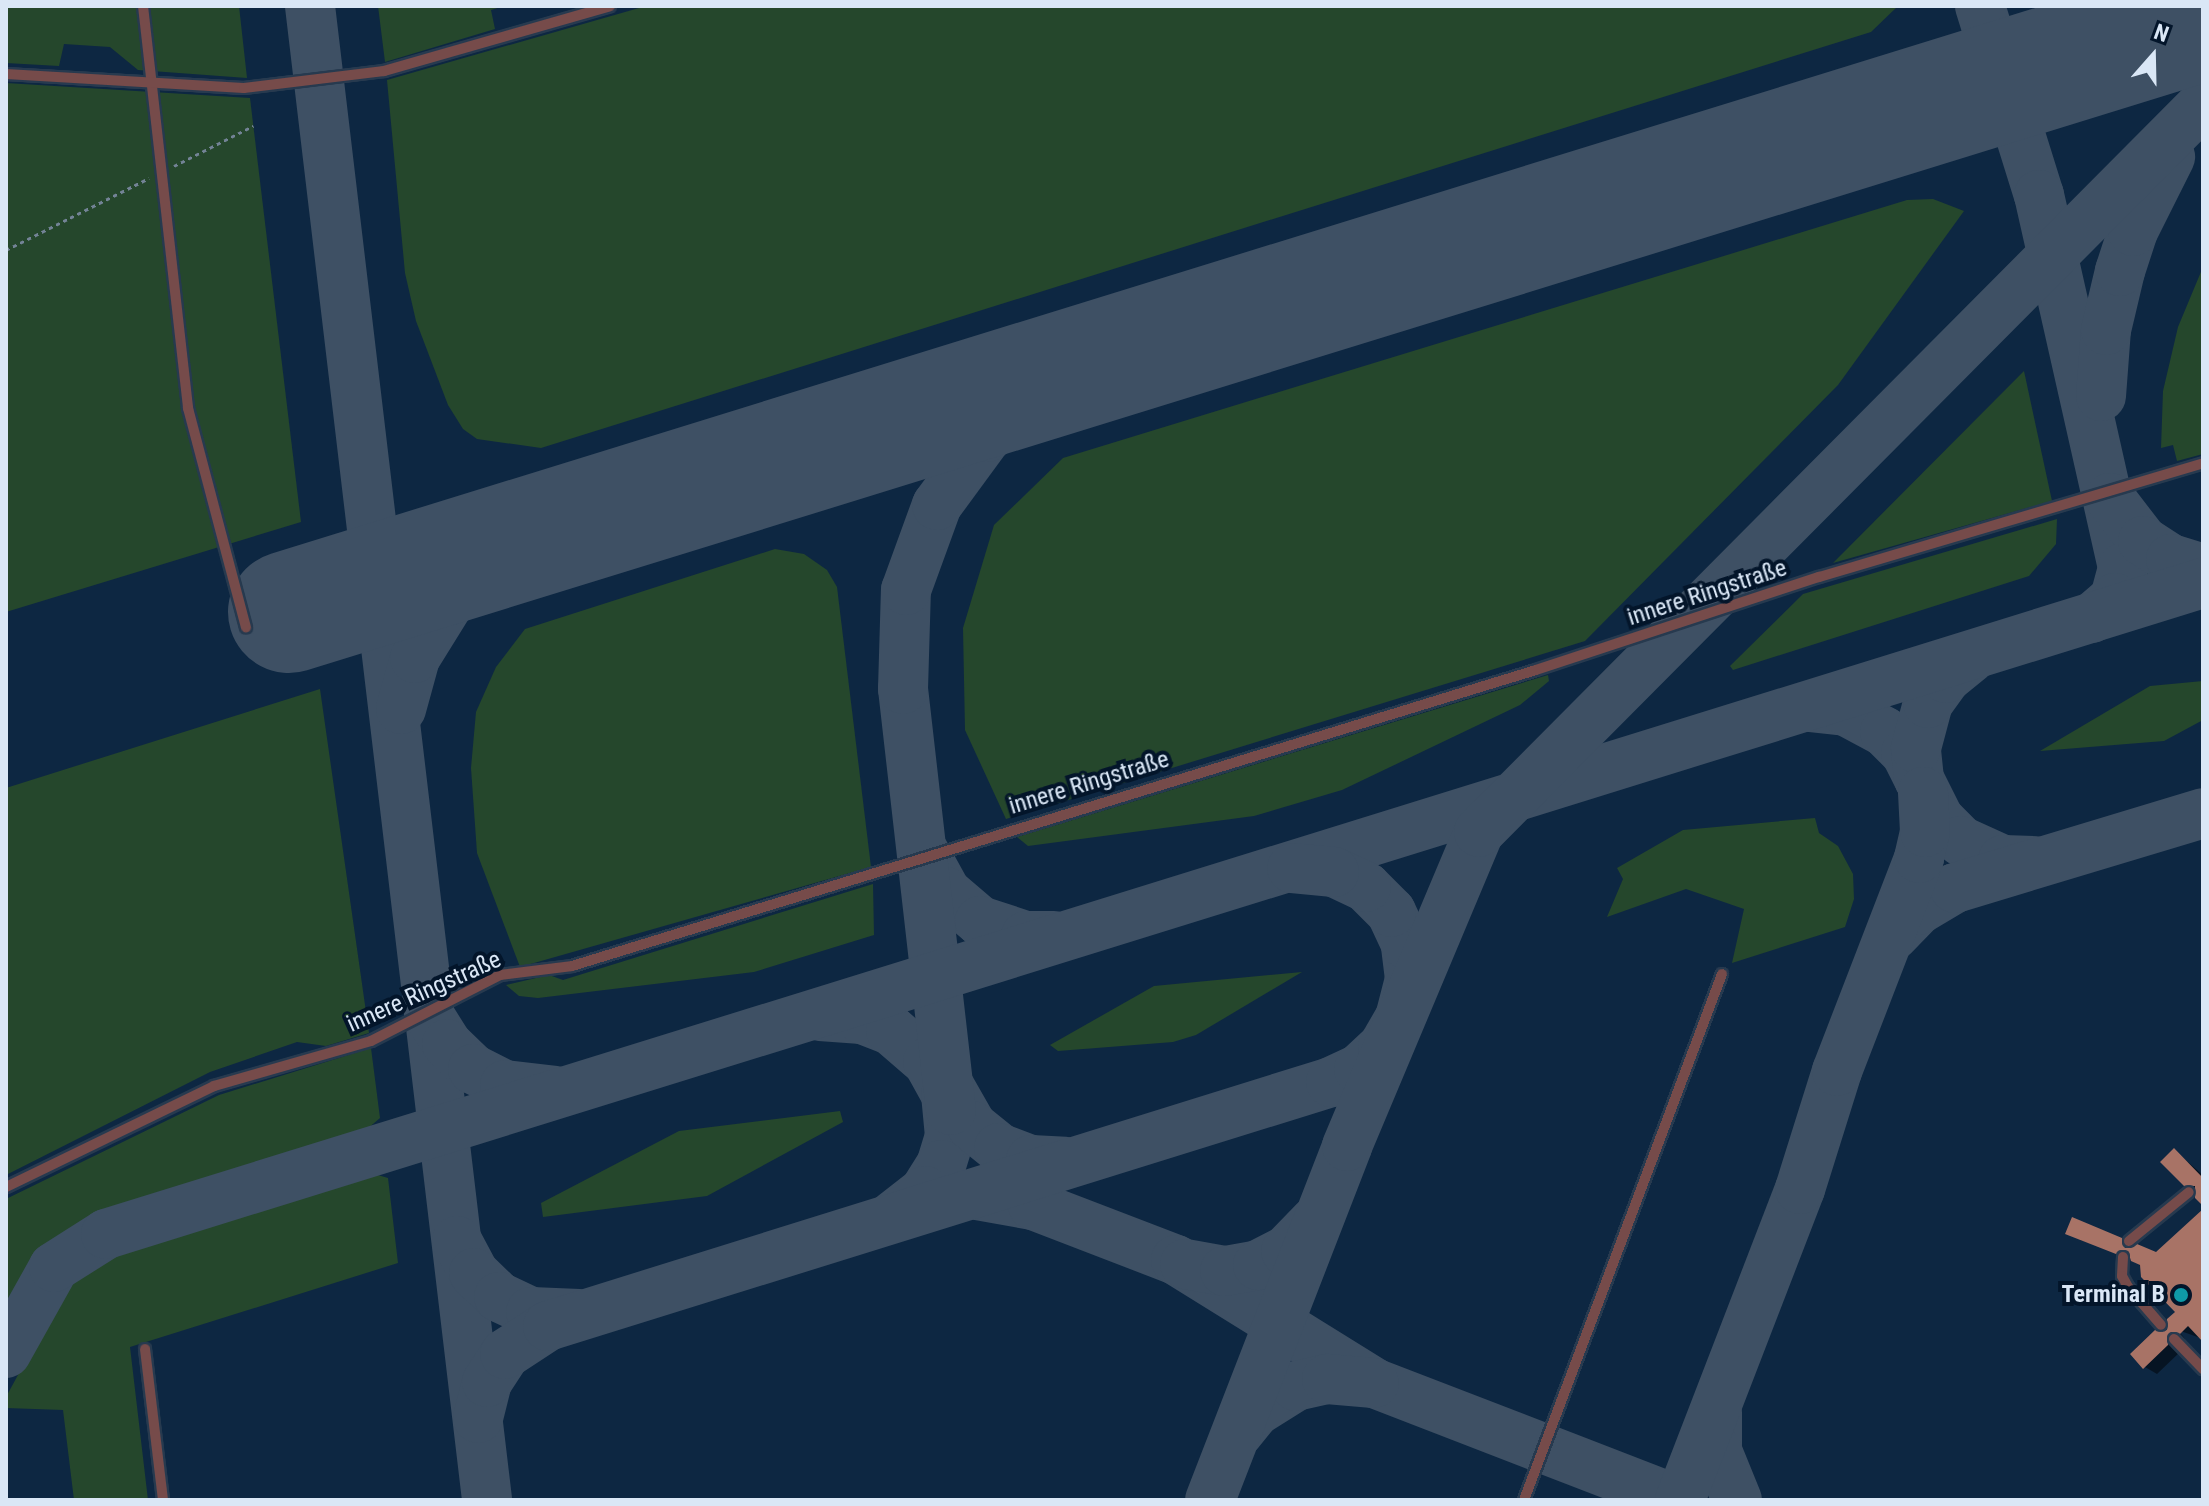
<!DOCTYPE html>
<meta charset="utf-8">
<style>
body{margin:0}
#map{position:relative;width:2209px;height:1506px;overflow:hidden;background:#0a1e34;font-family:"Roboto Condensed",sans-serif}
div>[style]{position:absolute}
[style*='--x']{left:calc(var(--x)*1px);top:calc(var(--y)*1px);width:calc(var(--w)*1px);rotate:calc(var(--a)*1deg)}
.built>*{inset:0;background:#0d2742}
.green>*{inset:0;background:#25472c}
.shadow>*{inset:0;background:#0007}
.taxiway>*{height:50px;margin:-25px;padding:0 25px;transform-origin:25px;border-radius:25px;background:#3e5064}
.runway>*{height:122px;margin:-61px;padding:0 61px;transform-origin:61px;border-radius:61px;background:#3e5064}
.building>*{inset:0;background:#a87366}
.path>*{height:3px;margin-top:-1.5px;transform-origin:0;background:repeating-linear-gradient(90deg,#738396 0 4px,transparent 0 8px)}
.roads{filter:drop-shadow(2px 0 #273a4f) drop-shadow(-2px 0 #273a4f) drop-shadow(0 2px #273a4f) drop-shadow(0 -2px #273a4f)}
.service>*{height:10px;margin:-5px;padding:0 5px;transform-origin:5px;border-radius:5px;background:#764b4a}
.dots>*{width:22px;height:22px;translate:-50% -50%;box-sizing:border-box;border:4px solid #03152a;border-radius:50%}
span{translate:-50% -50%;white-space:nowrap;text-align:center;line-height:1.15;-webkit-text-stroke:8px #03152a;paint-order:stroke}
.street-label{font-size:24px;color:#dae7f6}
.poi-label{font-size:24px;color:#dae7f6;font-weight:700}
.right{translate:-100% -50%;text-align:right}
.frame{position:absolute;inset:0;border:8px solid #dae7f6;pointer-events:none}
.north{position:absolute;left:2113px;top:16px;width:80px;height:80px;-webkit-text-stroke:6px #03152a;paint-order:stroke;rotate:20deg;font-size:22px;font-weight:700;line-height:32px;text-align:center;color:#dae7f6}
.north::after{content:'';display:block;margin:auto;width:28px;height:36px;background:#dae7f6;clip-path:polygon(50% 0,100% 100%,50% 72%,0 100%)}
</style>
<div id="map">
<div class="built">
<div style="clip-path:polygon(6px 6px,2203px 6px,2203px 1500px,6px 1500px)"></div>
</div>
<div class="green">
<div style="clip-path:polygon(6px 6px,239px 6px,247px 78px,138px 70px,110px 47px,64px 44px,59px 66px,6px 63px)"></div>
<div style="clip-path:polygon(378px 6px,504px 6px,491px 10px,495px 29px,385px 62px)"></div>
<div style="clip-path:polygon(646px 6px,1898px 6px,1871px 32px,541px 448px,477px 439px,463px 429px,448px 405px,416px 321px,405px 273px,387px 80px)"></div>
<div style="clip-path:polygon(6px 83px,250px 98px,301px 522px,6px 612px)"></div>
<div style="clip-path:polygon(1933px 199px,1964px 211px,1838px 385px,1585px 641px,1006px 819px,965px 730px,963px 628px,994px 525px,1063px 458px,1907px 200px)"></div>
<div style="clip-path:polygon(2203px 267px,2203px 454px,2177px 461px,2173px 445px,2161px 448px,2163px 391px,2178px 327px)"></div>
<div style="clip-path:polygon(2024px 371px,2052px 501px,1833px 563px)"></div>
<div style="clip-path:polygon(2057px 519px,2056px 544px,2029px 576px,1733px 670px,1730px 666px,1803px 594px)"></div>
<div style="clip-path:polygon(775px 549px,804px 554px,827px 570px,837px 587px,871px 867px,520px 967px,477px 853px,471px 768px,476px 712px,496px 667px,525px 629px)"></div>
<div style="clip-path:polygon(1548px 675px,1549px 681px,1520px 705px,1342px 790px,1254px 816px,1028px 846px,1017px 837px)"></div>
<div style="clip-path:polygon(2203px 681px,2203px 720px,2164px 741px,2040px 751px,2150px 686px)"></div>
<div style="clip-path:polygon(320px 689px,369px 1033px,326px 1046px,297px 1042px,210px 1072px,6px 1175px,6px 788px)"></div>
<div style="clip-path:polygon(1815px 818px,1819px 833px,1838px 846px,1853px 874px,1854px 899px,1845px 927px,1732px 963px,1744px 909px,1686px 889px,1607px 917px,1623px 879px,1617px 868px,1683px 830px)"></div>
<div style="clip-path:polygon(873px 884px,874px 935px,754px 972px,538px 998px,519px 996px,506px 985px,549px 975px,563px 980px)"></div>
<div style="clip-path:polygon(1302px 972px,1196px 1035px,1173px 1042px,1058px 1051px,1050px 1045px,1154px 986px)"></div>
<div style="clip-path:polygon(371px 1048px,380px 1118px,366px 1130px,79px 1227px,32px 1267px,6px 1318px,6px 1199px,219px 1095px)"></div>
<div style="clip-path:polygon(840px 1111px,843px 1122px,707px 1196px,543px 1217px,541px 1203px,679px 1131px)"></div>
<div style="clip-path:polygon(371px 1173px,388px 1178px,398px 1263px,130px 1347px,148px 1500px,74px 1500px,63px 1410px,6px 1408px,6px 1397px,70px 1279px,88px 1265px,161px 1236px)"></div>
</div>
<div class="shadow">
<div style="clip-path:polygon(2175px 1151px,2203px 1175px,2203px 1203px,2185px 1185px)"></div>
<div style="clip-path:polygon(2203px 1212px,2203px 1339px,2178px 1330px,2185px 1339px,2180px 1352px,2157px 1374px,2145px 1367px,2178px 1312px,2132px 1256px,2080px 1240px,2121px 1240px,2157px 1255px)"></div>
</div>
<div class="taxiway">
<div style="--x:310;--y:6;--w:1504;--a:83.24"></div>
<div style="--x:1980;--y:6;--w:198;--a:72.7"></div>
<div style="--x:2039;--y:195;--w:382;--a:77.3"></div>
<div style="--x:2123;--y:568;--w:31;--a:105"></div>
<div style="--x:2115;--y:598;--w:30;--a:139"></div>
<div style="--x:2101;--y:396;--w:66;--a:-85.7"></div>
<div style="--x:2106;--y:330;--w:61;--a:-76.7"></div>
<div style="--x:2120;--y:271;--w:42;--a:-72"></div>
<div style="--x:2133;--y:231;--w:83;--a:-63.4"></div>
<div style="--x:2110;--y:498;--w:54;--a:52.5"></div>
<div style="--x:2143;--y:541;--w:33;--a:33"></div>
<div style="--x:2171;--y:559;--w:34;--a:17"></div>
<div style="--x:1809;--y:707;--w:37;--a:6"></div>
<div style="--x:1846;--y:711;--w:44;--a:28.3"></div>
<div style="--x:1885;--y:732;--w:30;--a:45"></div>
<div style="--x:1906;--y:753;--w:74;--a:63.4"></div>
<div style="--x:1939;--y:819;--w:31;--a:45"></div>
<div style="--x:1961;--y:841;--w:46;--a:24.3"></div>
<div style="--x:2003;--y:860;--w:33;--a:2"></div>
<div style="--x:401;--y:709;--w:53;--a:-74.6"></div>
<div style="--x:415;--y:658;--w:68;--a:-58.2"></div>
<div style="--x:451;--y:600;--w:67;--a:-41.3"></div>
<div style="--x:501;--y:556;--w:67;--a:-23.9"></div>
<div style="--x:1919;--y:779;--w:31;--a:-96"></div>
<div style="--x:1916;--y:748;--w:47;--a:-75.1"></div>
<div style="--x:1928;--y:703;--w:31;--a:-54"></div>
<div style="--x:1946;--y:678;--w:32;--a:-39"></div>
<div style="--x:924;--y:852;--w:46;--a:61.2"></div>
<div style="--x:946;--y:892;--w:45;--a:40.5"></div>
<div style="--x:980;--y:921;--w:48;--a:18.1"></div>
<div style="--x:1026;--y:936;--w:28;--a:0"></div>
<div style="--x:1893;--y:936;--w:36;--a:-46"></div>
<div style="--x:1918;--y:910;--w:43;--a:-30.7"></div>
<div style="--x:1955;--y:888;--w:259;--a:-16.8"></div>
<div style="--x:429;--y:1015;--w:34;--a:58"></div>
<div style="--x:447;--y:1044;--w:36;--a:44"></div>
<div style="--x:473;--y:1069;--w:36;--a:27"></div>
<div style="--x:505;--y:1085;--w:50;--a:6.8"></div>
<div style="--x:820;--y:1016;--w:42;--a:4.1"></div>
<div style="--x:862;--y:1019;--w:31;--a:21"></div>
<div style="--x:891;--y:1030;--w:49;--a:40.9"></div>
<div style="--x:928;--y:1062;--w:37;--a:61"></div>
<div style="--x:946;--y:1094;--w:42;--a:84.6"></div>
<div style="--x:950;--y:1136;--w:30;--a:107"></div>
<div style="--x:941;--y:1165;--w:31;--a:122"></div>
<div style="--x:925;--y:1191;--w:41;--a:142"></div>
<div style="--x:948;--y:1084;--w:48;--a:60.3"></div>
<div style="--x:972;--y:1126;--w:35;--a:39"></div>
<div style="--x:999;--y:1148;--w:34;--a:21"></div>
<div style="--x:1031;--y:1160;--w:34;--a:3"></div>
<div style="--x:951;--y:1110;--w:424;--a:-96.5"></div>
<div style="--x:903;--y:689;--w:99;--a:-88.3"></div>
<div style="--x:906;--y:590;--w:90;--a:-70"></div>
<div style="--x:937;--y:505;--w:84;--a:-53.7"></div>
<div style="--x:987;--y:437;--w:81;--a:-37"></div>
<div style="--x:1052;--y:388;--w:85;--a:-24.2"></div>
<div style="--x:976;--y:1195;--w:58;--a:10"></div>
<div style="--x:1033;--y:1205;--w:153;--a:21"></div>
<div style="--x:1176;--y:1260;--w:233;--a:31.8"></div>
<div style="--x:1374;--y:1383;--w:325;--a:21.1"></div>
<div style="--x:457;--y:1241;--w:36;--a:62"></div>
<div style="--x:474;--y:1273;--w:35;--a:44"></div>
<div style="--x:499;--y:1297;--w:35;--a:25"></div>
<div style="--x:531;--y:1312;--w:48;--a:2.4"></div>
<div style="--x:1185;--y:1264;--w:41;--a:9.9"></div>
<div style="--x:1225;--y:1271;--w:34;--a:-10"></div>
<div style="--x:1258;--y:1265;--w:31;--a:-27"></div>
<div style="--x:1286;--y:1251;--w:42;--a:-46"></div>
<div style="--x:6;--y:1353;--w:98;--a:-60.8"></div>
<div style="--x:54;--y:1267;--w:62;--a:-32.4"></div>
<div style="--x:106;--y:1234;--w:2196;--a:-17.25"></div>
<div style="--x:1717;--y:1412;--w:39;--a:90"></div>
<div style="--x:1717;--y:1451;--w:53;--a:67.8"></div>
<div style="--x:478;--y:1418;--w:37;--a:-76"></div>
<div style="--x:487;--y:1382;--w:33;--a:-57"></div>
<div style="--x:505;--y:1354;--w:51;--a:-33.1"></div>
<div style="--x:548;--y:1326;--w:820;--a:-17.31"></div>
<div style="--x:1331;--y:1082;--w:31;--a:-25"></div>
<div style="--x:1359;--y:1069;--w:33;--a:-43"></div>
<div style="--x:1383;--y:1047;--w:34;--a:-60"></div>
<div style="--x:1400;--y:1018;--w:40;--a:-75.6"></div>
<div style="--x:1410;--y:979;--w:35;--a:-97"></div>
<div style="--x:1406;--y:944;--w:35;--a:-115"></div>
<div style="--x:1391;--y:912;--w:35;--a:-135"></div>
<div style="--x:1366;--y:887;--w:35;--a:-155"></div>
<div style="--x:1334;--y:872;--w:42;--a:-174.6"></div>
<div style="--x:1238;--y:1433;--w:28;--a:-51"></div>
<div style="--x:1256;--y:1411;--w:47;--a:-32"></div>
<div style="--x:1296;--y:1386;--w:32;--a:-13"></div>
<div style="--x:1327;--y:1379;--w:47;--a:4.9"></div>
<div style="--x:1210;--y:1500;--w:380;--a:-68.8"></div>
<div style="--x:1347;--y:1146;--w:341;--a:-67.2"></div>
<div style="--x:1479;--y:832;--w:1027;--a:-45.16"></div>
<div style="--x:1680;--y:1500;--w:333;--a:-68.9"></div>
<div style="--x:1800;--y:1189;--w:124;--a:-72.6"></div>
<div style="--x:1837;--y:1071;--w:228;--a:-68.9"></div>
<div style="--x:1919;--y:858;--w:27;--a:-77"></div>
<div style="--x:1925;--y:832;--w:40;--a:-92.9"></div>
</div>
<div class="runway">
<div style="--x:289;--y:612;--w:2003;--a:-17.19"></div>
</div>
<div class="building">
<div style="clip-path:polygon(2174px 1148px,2203px 1178px,2203px 1206px,2195px 1198px,2195px 1186px,2184px 1186px,2160px 1162px)"></div>
<div style="clip-path:polygon(2203px 1209px,2203px 1342px,2188px 1326px,2180px 1334px,2171px 1332px,2168px 1345px,2143px 1369px,2130px 1354px,2155px 1330px,2167px 1330px,2167px 1319px,2175px 1312px,2141px 1277px,2140px 1265px,2131px 1261px,2128px 1251px,2116px 1254px,2065px 1234px,2072px 1217px,2122px 1238px,2125px 1248px,2137px 1244px,2156px 1252px)"></div>
</div>
<div class="path">
<div style="--x:174;--y:166;--w:89;--a:-26.9"></div>
<div style="--x:6;--y:250;--w:160;--a:-26.7"></div>
</div>
<div class="roads">
<div class="service">
<div style="--x:143;--y:6;--w:405;--a:83.6"></div>
<div style="--x:188;--y:408;--w:227;--a:75.2"></div>
<div style="--x:6;--y:74;--w:238;--a:3.4"></div>
<div style="--x:244;--y:88;--w:141;--a:-6.9"></div>
<div style="--x:384;--y:71;--w:235;--a:-16"></div>
<div style="--x:6;--y:1187;--w:231;--a:-25.9"></div>
<div style="--x:214;--y:1086;--w:163;--a:-16"></div>
<div style="--x:371;--y:1041;--w:145;--a:-27.1"></div>
<div style="--x:500;--y:975;--w:73;--a:-7.1"></div>
<div style="--x:572;--y:966;--w:1008;--a:-17.07"></div>
<div style="--x:1536;--y:670;--w:298;--a:-18.2"></div>
<div style="--x:1819;--y:577;--w:401;--a:-16.5"></div>
<div style="--x:2129;--y:1241;--w:77;--a:-39.2"></div>
<div style="--x:2123;--y:1257;--w:19;--a:93"></div>
<div style="--x:2122;--y:1276;--w:13;--a:61"></div>
<div style="--x:2128;--y:1287;--w:50;--a:49"></div>
<div style="--x:2174;--y:1339;--w:42;--a:46"></div>
<div style="--x:145;--y:1349;--w:152;--a:83.2"></div>
<div style="--x:1524;--y:1500;--w:562;--a:-69.37"></div>
</div>
</div>
<div class="dots">
<div style="left:2181px;top:1295px;background:#0f9aa8"></div>
</div>
<div class="street-label">
<span style="left:1707px;top:593px;rotate:-18deg">innere Ringstraße</span>
<span style="left:1089px;top:783px;rotate:-17deg">innere Ringstraße</span>
<span style="left:424px;top:992px;rotate:-24deg">innere Ringstraße</span>
</div>
<div class="poi-label">
<span class="right" style="left:2165px;top:1295px">Terminal B</span>
</div>
<div class="frame"></div>
<div class="north">N</div>
</div>
